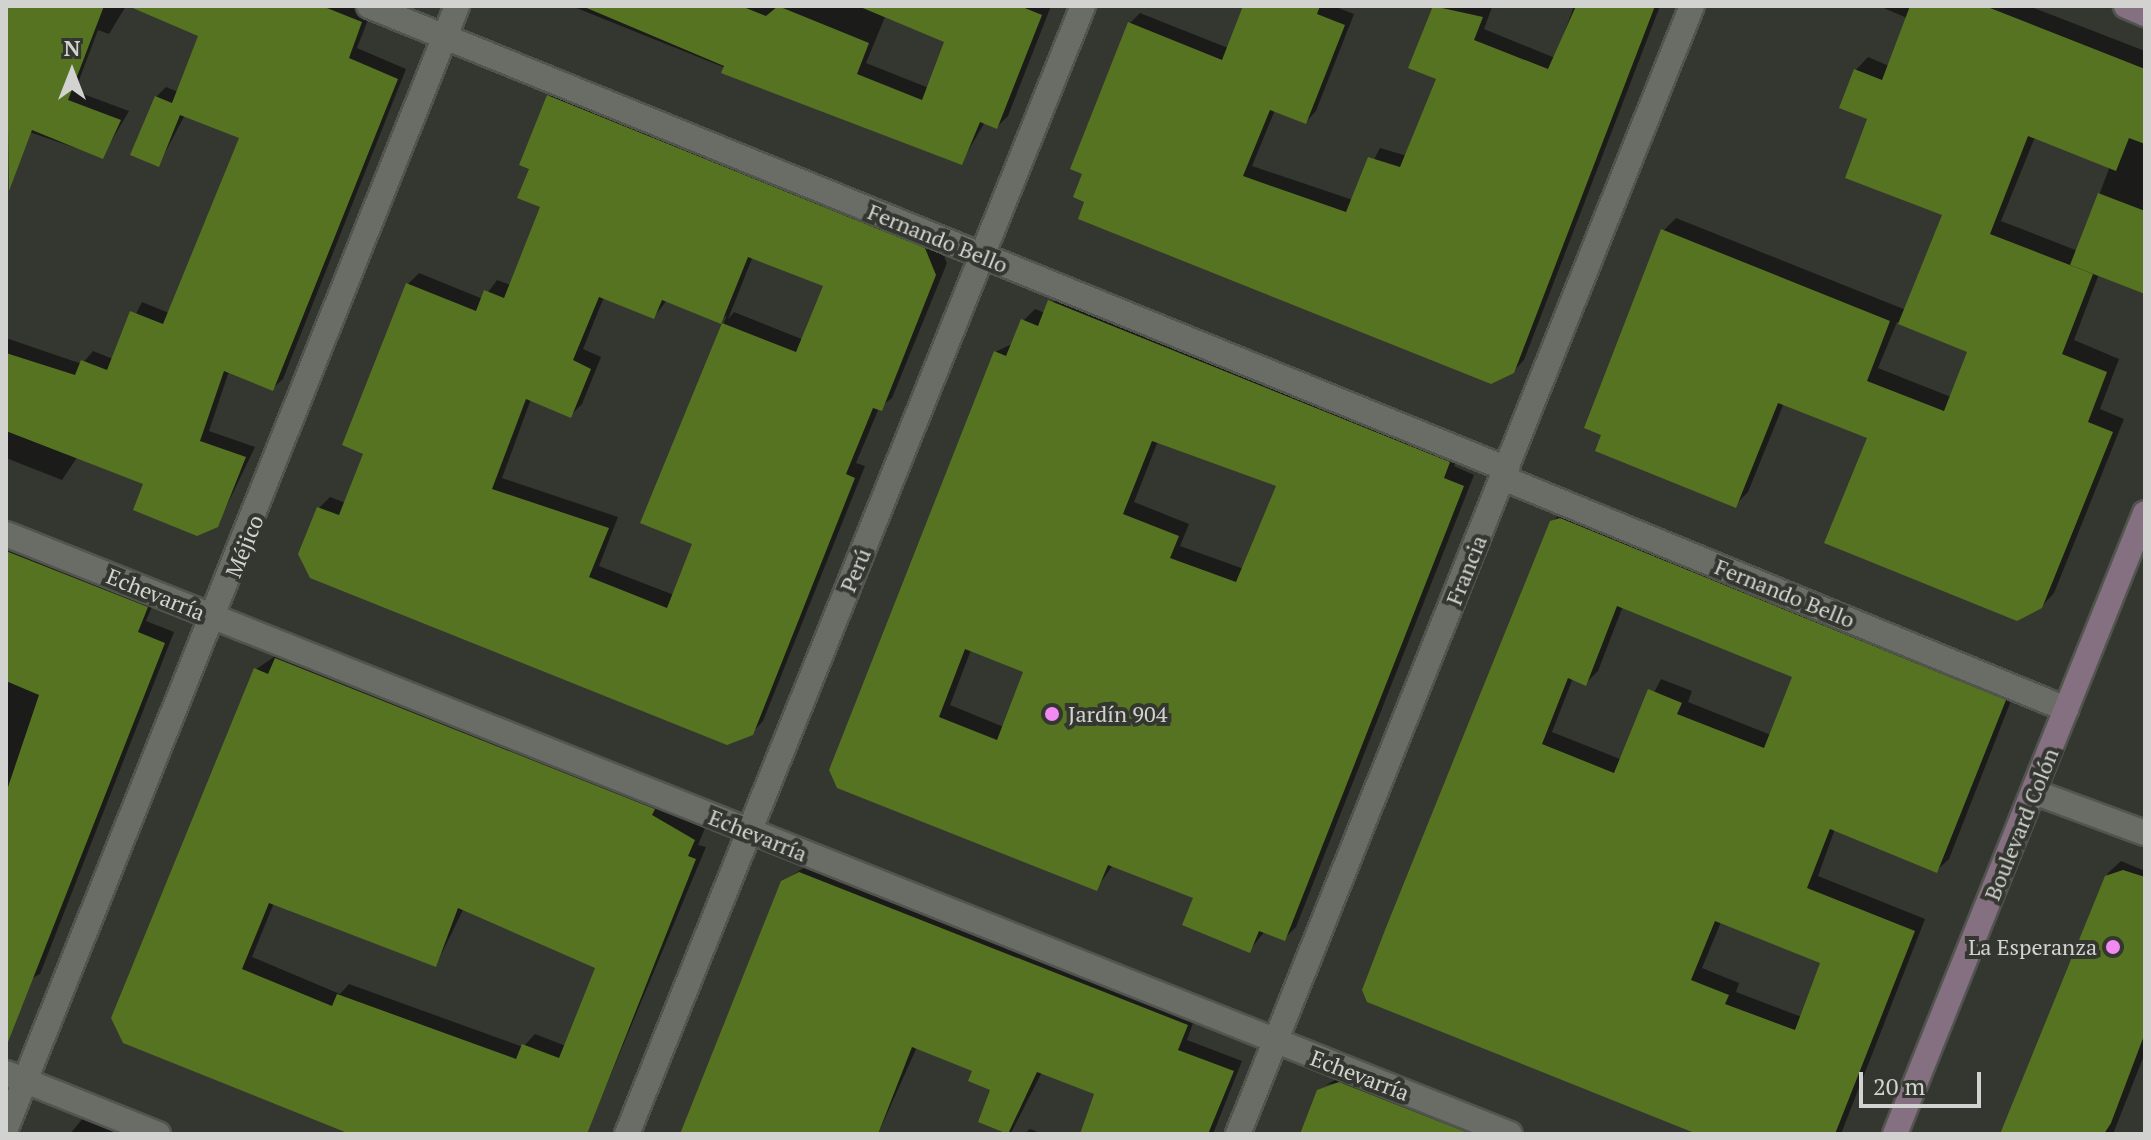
<!DOCTYPE html>
<meta charset="utf-8">
<style>
body{margin:0}
#map{position:relative;width:2151px;height:1140px;overflow:hidden;background:#343630;font-family:"PT Serif",serif}
div>[style]{position:absolute}
[style*='--x']{left:calc(var(--x)*1px);top:calc(var(--y)*1px);width:calc(var(--w)*1px);rotate:calc(var(--a)*1deg)}
.shadow>*{inset:0;background:#0007}
.building>*{inset:0;background:#567322}
.roads{filter:drop-shadow(2px 0 #52544f) drop-shadow(-2px 0 #52544f) drop-shadow(0 2px #52544f) drop-shadow(0 -2px #52544f)}
.street>*{height:24px;margin:-12px;padding:0 12px;transform-origin:12px;border-radius:12px;background:#6a6d66}
.secondary>*{height:24px;margin:-12px;padding:0 12px;transform-origin:12px;border-radius:12px;background:#857081}
.dots>*{width:22px;height:22px;translate:-50% -50%;box-sizing:border-box;border:4px solid #343630;border-radius:50%}
span{translate:-50% -50%;white-space:nowrap;text-align:center;line-height:1.15;-webkit-text-stroke:8px #343630;paint-order:stroke}
.street-label{font-size:22px;color:#d2d3d0}
.poi-label{font-size:22px;color:#d2d3d0}
.left{translate:0 -50%;text-align:left}
.right{translate:-100% -50%;text-align:right}
.frame{position:absolute;inset:0;border:8px solid #d2d3d0;pointer-events:none}
.north{position:absolute;left:32px;top:32px;width:80px;height:80px;-webkit-text-stroke:6px #343630;paint-order:stroke;rotate:0deg;font-size:22px;font-weight:700;line-height:32px;text-align:center;color:#d2d3d0}
.north::after{content:'';display:block;margin:auto;width:28px;height:36px;background:#d2d3d0;clip-path:polygon(50% 0,100% 100%,50% 72%,0 100%)}
.scale{position:absolute;left:1859px;top:1072px;width:122px;height:36px;box-sizing:border-box;border:4px solid #d2d3d0;border-top:0;padding-left:10px;font-size:24px;line-height:28px;white-space:nowrap;color:#d2d3d0;-webkit-text-stroke:6px #343630;paint-order:stroke}
</style>
<div id="map">
<div class="shadow">
<div style="clip-path:polygon(6px 6px,126px 6px,109px 34px,98px 30px,75px 91px,129px 111px,102px 157px,6px 124px)"></div>
<div style="clip-path:polygon(128px 6px,356px 6px,371px 12px,357px 48px,406px 69px,283px 379px,272px 389px,229px 371px,209px 431px,255px 447px,217px 526px,146px 483px,78px 456px,62px 480px,6px 458px,6px 338px,82px 364px,93px 351px,113px 359px,142px 302px,169px 313px,241px 136px,185px 115px,159px 164px,156px 97px,166px 87px,178px 92px,203px 36px)"></div>
<div style="clip-path:polygon(evenodd,1051px 6px,1008px 116px,997px 127px,985px 122px,961px 163px,574px 7px,1051px 6px,885px 17px,947px 41px,929px 88px,866px 63px,885px 17px)"></div>
<div style="clip-path:polygon(1245px 6px,1333px 6px,1354px 14px,1316px 111px,1306px 122px,1275px 110px,1252px 166px,1353px 200px,1380px 148px,1407px 156px,1439px 78px,1411px 67px,1435px 6px,1492px 7px,1484px 29px,1555px 58px,1574px 6px,1660px 6px,1524px 360px,1513px 372px,1080px 217px,1130px 23px,1140px 13px,1228px 48px)"></div>
<div style="clip-path:polygon(evenodd,1879px 6px,2029px 6px,2145px 51px,2145px 292px,2099px 274px,2074px 340px,2119px 359px,2100px 409px,2124px 419px,2054px 593px,2041px 607px,1870px 437px,1784px 403px,1748px 492px,1735px 505px,1663px 231px,1676px 218px,1906px 310px,1944px 214px,1869px 118px,1856px 70px,1868px 57px,1889px 66px,1907px 18px,1879px 6px,2035px 137px,2110px 166px,2078px 251px,2001px 221px,2035px 137px,1879px 6px,1897px 322px,1970px 351px,1951px 397px,1878px 368px,1897px 322px)"></div>
<div style="clip-path:polygon(evenodd,560px 85px,936px 237px,947px 263px,892px 398px,879px 408px,856px 463px,865px 466px,763px 721px,752px 733px,319px 508px,330px 497px,346px 503px,366px 453px,408px 284px,419px 273px,483px 299px,497px 280px,511px 285px,542px 206px,531px 168px,549px 96px,560px 85px,753px 256px,826px 285px,804px 340px,734px 312px,728px 319px,753px 256px,560px 85px,604px 297px,654px 317px,667px 300px,720px 321px,727px 315px,642px 522px,695px 543px,674px 595px,599px 566px,618px 517px,502px 478px,531px 399px,571px 415px,582px 404px,601px 357px,583px 349px,604px 297px)"></div>
<div style="clip-path:polygon(evenodd,1062px 290px,1461px 450px,1454px 466px,1474px 475px,1296px 927px,1284px 939px,1265px 931px,1250px 950px,1195px 897px,1113px 865px,1096px 889px,838px 787px,995px 352px,1014px 343px,1023px 321px,1035px 309px,1045px 313px,1062px 290px,1158px 441px,1278px 485px,1244px 569px,1180px 546px,1189px 524px,1134px 502px,1158px 441px,1062px 290px,971px 650px,1026px 671px,1004px 727px,950px 705px,971px 650px)"></div>
<div style="clip-path:polygon(evenodd,1564px 510px,2016px 688px,1949px 859px,1937px 870px,1835px 829px,1818px 876px,1925px 919px,1841px 1134px,1704px 1134px,1368px 1001px,1552px 522px,1564px 510px,1623px 606px,1794px 676px,1771px 735px,1688px 702px,1692px 691px,1661px 679px,1620px 759px,1552px 732px,1573px 678px,1586px 683px,1598px 671px,1623px 606px,1564px 510px,1721px 922px,1823px 962px,1802px 1017px,1736px 992px,1739px 983px,1702px 968px,1721px 922px)"></div>
<div style="clip-path:polygon(6px 537px,156px 597px,146px 621px,174px 632px,40px 974px,7px 993px,6px 834px,20px 796px,6px 790px)"></div>
<div style="clip-path:polygon(evenodd,287px 648px,662px 803px,705px 828px,698px 845px,706px 847px,586px 1134px,356px 1134px,125px 1042px,255px 670px,287px 648px,274px 903px,436px 965px,464px 908px,598px 967px,566px 1046px,535px 1034px,523px 1047px,349px 984px,340px 994px,252px 957px,274px 903px)"></div>
<div style="clip-path:polygon(2121px 861px,2145px 871px,2145px 1053px,2113px 1134px,2003px 1134px,2108px 873px)"></div>
<div style="clip-path:polygon(811px 863px,1196px 1015px,1187px 1040px,1242px 1061px,1213px 1134px,1082px 1134px,1097px 1093px,1042px 1072px,1011px 1133px,981px 1121px,993px 1089px,975px 1069px,917px 1047px,878px 1134px,682px 1134px,782px 882px)"></div>
<div style="clip-path:polygon(1350px 1073px,1505px 1134px,1302px 1134px,1319px 1091px,1349px 1081px,1325px 1085px)"></div>
<div style="clip-path:polygon(108px 1115px,155px 1134px,70px 1134px,83px 1118px,98px 1124px)"></div>
<div style="clip-path:polygon(1030px 1129px,1043px 1134px,1024px 1134px)"></div>
</div>
<div class="building">
<div style="clip-path:polygon(6px 6px,104px 6px,68px 100px,121px 120px,103px 159px,32px 130px,9px 191px)"></div>
<div style="clip-path:polygon(128px 6px,322px 6px,362px 22px,349px 58px,398px 79px,273px 391px,224px 371px,200px 441px,246px 457px,218px 527px,197px 536px,133px 510px,143px 484px,6px 431px,6px 353px,75px 375px,81px 360px,107px 370px,130px 311px,163px 324px,239px 138px,180px 115px,159px 167px,130px 155px,155px 96px,172px 103px,198px 36px)"></div>
<div style="clip-path:polygon(582px 6px,741px 6px,766px 16px,778px 6px,869px 43px,857px 74px,922px 100px,944px 42px,858px 6px,1020px 6px,1042px 15px,997px 129px,980px 122px,962px 165px,721px 73px,724px 66px)"></div>
<div style="clip-path:polygon(1243px 6px,1320px 6px,1317px 14px,1345px 25px,1306px 124px,1270px 110px,1243px 176px,1346px 212px,1368px 157px,1400px 167px,1436px 79px,1408px 68px,1433px 6px,1483px 17px,1474px 40px,1548px 69px,1576px 6px,1655px 6px,1514px 373px,1491px 384px,1078px 219px,1084px 202px,1073px 197px,1082px 174px,1070px 169px,1128px 22px,1222px 60px)"></div>
<div style="clip-path:polygon(1910px 6px,1985px 6px,2145px 69px,2145px 144px,2129px 138px,2116px 171px,2028px 136px,1990px 234px,2093px 274px,2062px 354px,2107px 372px,2088px 422px,2113px 432px,2042px 608px,2017px 621px,1824px 543px,1867px 438px,1778px 403px,1736px 508px,1595px 451px,1601px 435px,1584px 428px,1661px 229px,1890px 321px,1867px 381px,1944px 411px,1967px 352px,1898px 324px,1942px 215px,1845px 178px,1867px 119px,1839px 108px,1854px 69px,1882px 80px)"></div>
<div style="clip-path:polygon(evenodd,547px 95px,925px 248px,936px 275px,882px 411px,873px 408px,846px 474px,855px 478px,753px 735px,727px 745px,310px 578px,298px 554px,317px 507px,339px 515px,363px 454px,342px 445px,406px 283px,476px 311px,484px 290px,504px 298px,540px 207px,517px 198px,529px 169px,519px 165px,547px 95px,748px 257px,823px 286px,796px 352px,722px 323px,640px 523px,692px 544px,667px 608px,589px 577px,609px 528px,492px 489px,526px 399px,571px 418px,591px 369px,573px 360px,599px 297px,654px 319px,662px 300px,721px 324px,748px 257px)"></div>
<div style="clip-path:polygon(2098px 193px,2145px 211px,2145px 294px,2070px 265px)"></div>
<div style="clip-path:polygon(evenodd,1048px 300px,1450px 462px,1444px 478px,1464px 486px,1285px 941px,1259px 931px,1250px 953px,1182px 925px,1193px 898px,1108px 865px,1097px 891px,837px 788px,829px 770px,994px 351px,1006px 356px,1021px 319px,1038px 326px,1048px 300px,1152px 441px,1276px 486px,1236px 582px,1170px 558px,1179px 536px,1123px 514px,1152px 441px,1048px 300px,965px 649px,1023px 672px,997px 740px,939px 717px,965px 649px)"></div>
<div style="clip-path:polygon(evenodd,1560px 518px,2006px 700px,1937px 873px,1830px 829px,1807px 888px,1915px 931px,1835px 1134px,1697px 1134px,1367px 1002px,1362px 990px,1385px 930px,1550px 521px,1560px 518px,1617px 606px,1792px 677px,1764px 748px,1677px 714px,1682px 703px,1648px 689px,1614px 773px,1542px 744px,1568px 678px,1586px 686px,1617px 606px,1560px 518px,1715px 921px,1820px 963px,1795px 1030px,1725px 1004px,1729px 995px,1691px 980px,1715px 921px)"></div>
<div style="clip-path:polygon(6px 551px,148px 607px,138px 632px,165px 643px,8px 1042px,6px 793px,39px 695px,6px 681px)"></div>
<div style="clip-path:polygon(evenodd,275px 658px,655px 809px,652px 815px,695px 840px,688px 856px,696px 859px,587px 1134px,350px 1134px,123px 1043px,111px 1018px,254px 668px,268px 674px,275px 658px,269px 903px,436px 967px,458px 908px,595px 968px,559px 1058px,522px 1044px,516px 1059px,337px 994px,332px 1006px,242px 969px,269px 903px)"></div>
<div style="clip-path:polygon(2123px 870px,2145px 877px,2145px 1033px,2111px 1123px,2104px 1134px,2000px 1134px,2105px 876px)"></div>
<div style="clip-path:polygon(799px 872px,1188px 1025px,1178px 1050px,1234px 1071px,1208px 1134px,1080px 1134px,1094px 1094px,1037px 1072px,1008px 1134px,978px 1122px,990px 1090px,968px 1081px,972px 1071px,912px 1047px,878px 1134px,680px 1134px,781px 881px)"></div>
<div style="clip-path:polygon(1339px 1082px,1466px 1132px,1465px 1134px,1300px 1134px,1317px 1090px)"></div>
</div>
<div class="roads">
<div class="street">
<div style="--x:369;--y:6;--w:1229;--a:22.14"></div>
<div style="--x:1503;--y:478;--w:609;--a:22.31"></div>
<div style="--x:6;--y:534;--w:1619;--a:21.75"></div>
<div style="--x:2034;--y:792;--w:118;--a:20.3"></div>
<div style="--x:6;--y:1073;--w:164;--a:21.9"></div>
<div style="--x:6;--y:1128;--w:1209;--a:-68.1"></div>
<div style="--x:627;--y:1134;--w:1217;--a:-67.99"></div>
<div style="--x:1238;--y:1134;--w:1216;--a:-68.08"></div>
</div>
<div class="secondary">
<div style="--x:2126;--y:6;--w:21;--a:23"></div>
<div style="--x:1895;--y:1134;--w:669;--a:-68.07"></div>
</div>
</div>
<div class="dots">
<div style="left:1052px;top:714px;background:#f38af2"></div>
<div style="left:2113px;top:947px;background:#f38af2"></div>
</div>
<div class="street-label">
<span style="left:938px;top:238px;rotate:22deg">Fernando Bello</span>
<span style="left:244px;top:546px;rotate:-68deg">Méjico</span>
<span style="left:855px;top:570px;rotate:-67deg">Perú</span>
<span style="left:1466px;top:570px;rotate:-68deg">Francia</span>
<span style="left:1785px;top:593px;rotate:22deg">Fernando Bello</span>
<span style="left:156px;top:594px;rotate:22deg">Echevarría</span>
<span style="left:2021px;top:824px;rotate:-68deg">Boulevard Colón</span>
<span style="left:758px;top:835px;rotate:22deg">Echevarría</span>
<span style="left:1360px;top:1075px;rotate:21deg">Echevarría</span>
</div>
<div class="poi-label">
<span class="left" style="left:1068px;top:714px">Jardín 904</span>
<span class="right" style="left:2097px;top:947px">La Esperanza</span>
</div>
<div class="frame"></div>
<div class="north">N</div>
<div class="scale">20 m</div>
</div>
